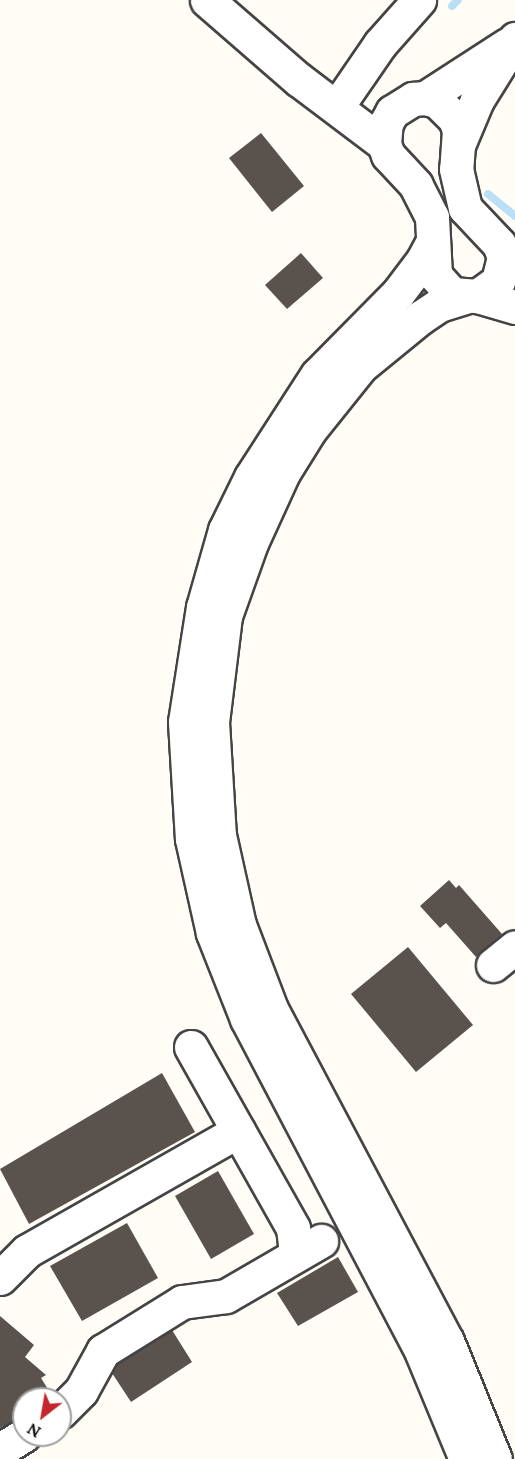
<!DOCTYPE html>
<style>
body{margin:0}
#map{position:relative;width:515px;height:1459px;overflow:hidden;background:#fffdf5;font-family:Lora,serif}
div>[style]{position:absolute}
[style*='--x']{left:calc(var(--x)*1px);top:calc(var(--y)*1px);width:calc(var(--w)*1px);rotate:calc(var(--a)*1deg)}
.stream>*{height:8px;margin:-4px;padding:0 4px;transform-origin:4px;border-radius:4px;background:#b9e0f7}
.building>*{inset:0;background:#5a524d}
.roads{filter:drop-shadow(2px 0 #444) drop-shadow(-2px 0 #444) drop-shadow(0 2px #444) drop-shadow(0 -2px #444)}
.minor>*{height:33px;margin:-16.5px;padding:0 16.5px;transform-origin:16.5px;border-radius:16.5px;background:#fff}
span{translate:-50% -50%;white-space:nowrap;text-align:center;line-height:1.15;-webkit-text-stroke:6px #fff;paint-order:stroke}
.north{position:absolute;left:12px;top:1387px;width:60px;height:60px;box-sizing:border-box;background:#fff;border:2px solid #a0a0a0;border-radius:50%;rotate:211deg;font-size:16px;font-weight:700;line-height:24px;text-align:center;color:#111}
.north::after{content:'';display:block;margin:auto;width:21px;height:27px;background:#c4262e;clip-path:polygon(50% 0,100% 100%,50% 72%,0 100%)}
</style>
<div id="map">
<div class="stream">
<div style="--x:452;--y:6;--w:8;--a:-45"></div>
<div style="--x:488;--y:194;--w:35;--a:39"></div>
</div>
<div class="building">
<div style="clip-path:polygon(261px 133px,304px 186px,272px 212px,229px 158px)"></div>
<div style="clip-path:polygon(301px 253px,323px 278px,287px 309px,265px 285px)"></div>
<div style="clip-path:polygon(449px 880px,456px 888px,459px 885px,502px 934px,476px 957px,446px 923px,440px 928px,420px 906px)"></div>
<div style="clip-path:polygon(408px 947px,473px 1025px,416px 1072px,351px 994px)"></div>
<div style="clip-path:polygon(162px 1073px,195px 1132px,29px 1224px,0 1169px)"></div>
<div style="clip-path:polygon(218px 1171px,254px 1234px,211px 1259px,175px 1196px)"></div>
<div style="clip-path:polygon(127px 1223px,158px 1278px,82px 1321px,50px 1266px)"></div>
<div style="clip-path:polygon(338px 1257px,358px 1292px,298px 1326px,277px 1293px)"></div>
<div style="clip-path:polygon(0 1316px,34px 1345px,25px 1357px,46px 1375px,41px 1378px,51px 1394px,47px 1399px,24px 1399px,24px 1416px,0 1428px)"></div>
<div style="clip-path:polygon(172px 1330px,192px 1362px,131px 1402px,112px 1373px,117px 1364px)"></div>
</div>
<div class="roads">
<div class="minor">
<div style="--x:207;--y:0;--w:121;--a:41"></div>
<div style="--x:298;--y:79;--w:108;--a:37.1"></div>
<div style="--x:345;--y:95;--w:62;--a:-55.5"></div>
<div style="--x:380;--y:44;--w:59;--a:-48.4"></div>
<div style="--x:425;--y:98;--w:12;--a:14"></div>
<div style="--x:437;--y:101;--w:25;--a:45"></div>
<div style="--x:455;--y:119;--w:12;--a:70"></div>
<div style="--x:459;--y:130;--w:39;--a:94"></div>
<div style="--x:456;--y:169;--w:40;--a:77"></div>
<div style="--x:465;--y:208;--w:50;--a:46.6"></div>
<div style="--x:499;--y:244;--w:14;--a:69"></div>
<div style="--x:504;--y:257;--w:25;--a:104"></div>
<div style="--x:498;--y:281;--w:26;--a:144"></div>
<div style="--x:477;--y:296;--w:25;--a:-175"></div>
<div style="--x:452;--y:294;--w:25;--a:-132"></div>
<div style="--x:435;--y:275;--w:58;--a:-93"></div>
<div style="--x:432;--y:217;--w:36;--a:-117"></div>
<div style="--x:416;--y:185;--w:41;--a:-133"></div>
<div style="--x:388;--y:155;--w:12;--a:-110"></div>
<div style="--x:384;--y:144;--w:21;--a:-85"></div>
<div style="--x:386;--y:123;--w:13;--a:-61"></div>
<div style="--x:392;--y:112;--w:25;--a:-32"></div>
<div style="--x:413;--y:99;--w:12;--a:-5"></div>
<div style="--x:425;--y:98;--w:98;--a:-32.9"></div>
<div style="--x:459;--y:143;--w:47;--a:-67.3"></div>
<div style="--x:477;--y:100;--w:72;--a:-58.1"></div>
<div style="--x:433;--y:241;--w:21;--a:118"></div>
<div style="--x:423;--y:260;--w:41;--a:127.1"></div>
<div style="--x:398;--y:293;--w:115;--a:134.6"></div>
<div style="--x:317;--y:375;--w:121;--a:122.9"></div>
<div style="--x:251;--y:477;--w:59;--a:116.1"></div>
<div style="--x:225;--y:530;--w:80;--a:105.9"></div>
<div style="--x:203;--y:607;--w:116;--a:98.9"></div>
<div style="--x:185;--y:722;--w:117;--a:86.6"></div>
<div style="--x:192;--y:839;--w:96;--a:77.4"></div>
<div style="--x:213;--y:933;--w:92;--a:68.4"></div>
<div style="--x:247;--y:1019;--w:377;--a:62.3"></div>
<div style="--x:422;--y:1353;--w:115;--a:67.5"></div>
<div style="--x:477;--y:296;--w:40;--a:16"></div>
<div style="--x:465;--y:297;--w:27;--a:163"></div>
<div style="--x:439;--y:305;--w:22;--a:146"></div>
<div style="--x:421;--y:317;--w:77;--a:140.8"></div>
<div style="--x:361;--y:366;--w:83;--a:128.7"></div>
<div style="--x:309;--y:431;--w:49;--a:121.8"></div>
<div style="--x:283;--y:473;--w:77;--a:114.6"></div>
<div style="--x:251;--y:543;--w:77;--a:109.6"></div>
<div style="--x:225;--y:616;--w:107;--a:97"></div>
<div style="--x:212;--y:722;--w:113;--a:86.5"></div>
<div style="--x:219;--y:835;--w:92;--a:77.5"></div>
<div style="--x:239;--y:925;--w:90;--a:69.1"></div>
<div style="--x:271;--y:1009;--w:376;--a:62.1"></div>
<div style="--x:447;--y:1341;--w:127;--a:67.9"></div>
<div style="--x:493;--y:965;--w:28;--a:-39"></div>
<div style="--x:191;--y:1047;--w:208;--a:60.6"></div>
<div style="--x:293;--y:1228;--w:26;--a:83"></div>
<div style="--x:0;--y:1278;--w:38;--a:-45"></div>
<div style="--x:27;--y:1251;--w:243;--a:-29.6"></div>
<div style="--x:60;--y:1412;--w:30;--a:-45"></div>
<div style="--x:81;--y:1391;--w:46;--a:-61.2"></div>
<div style="--x:103;--y:1351;--w:93;--a:-31.8"></div>
<div style="--x:182;--y:1302;--w:44;--a:-7.8"></div>
<div style="--x:226;--y:1296;--w:110;--a:-30.1"></div>
<div style="--x:0;--y:1450;--w:28;--a:-32"></div>
</div>
</div>
<div class="north">N</div>
</div>
